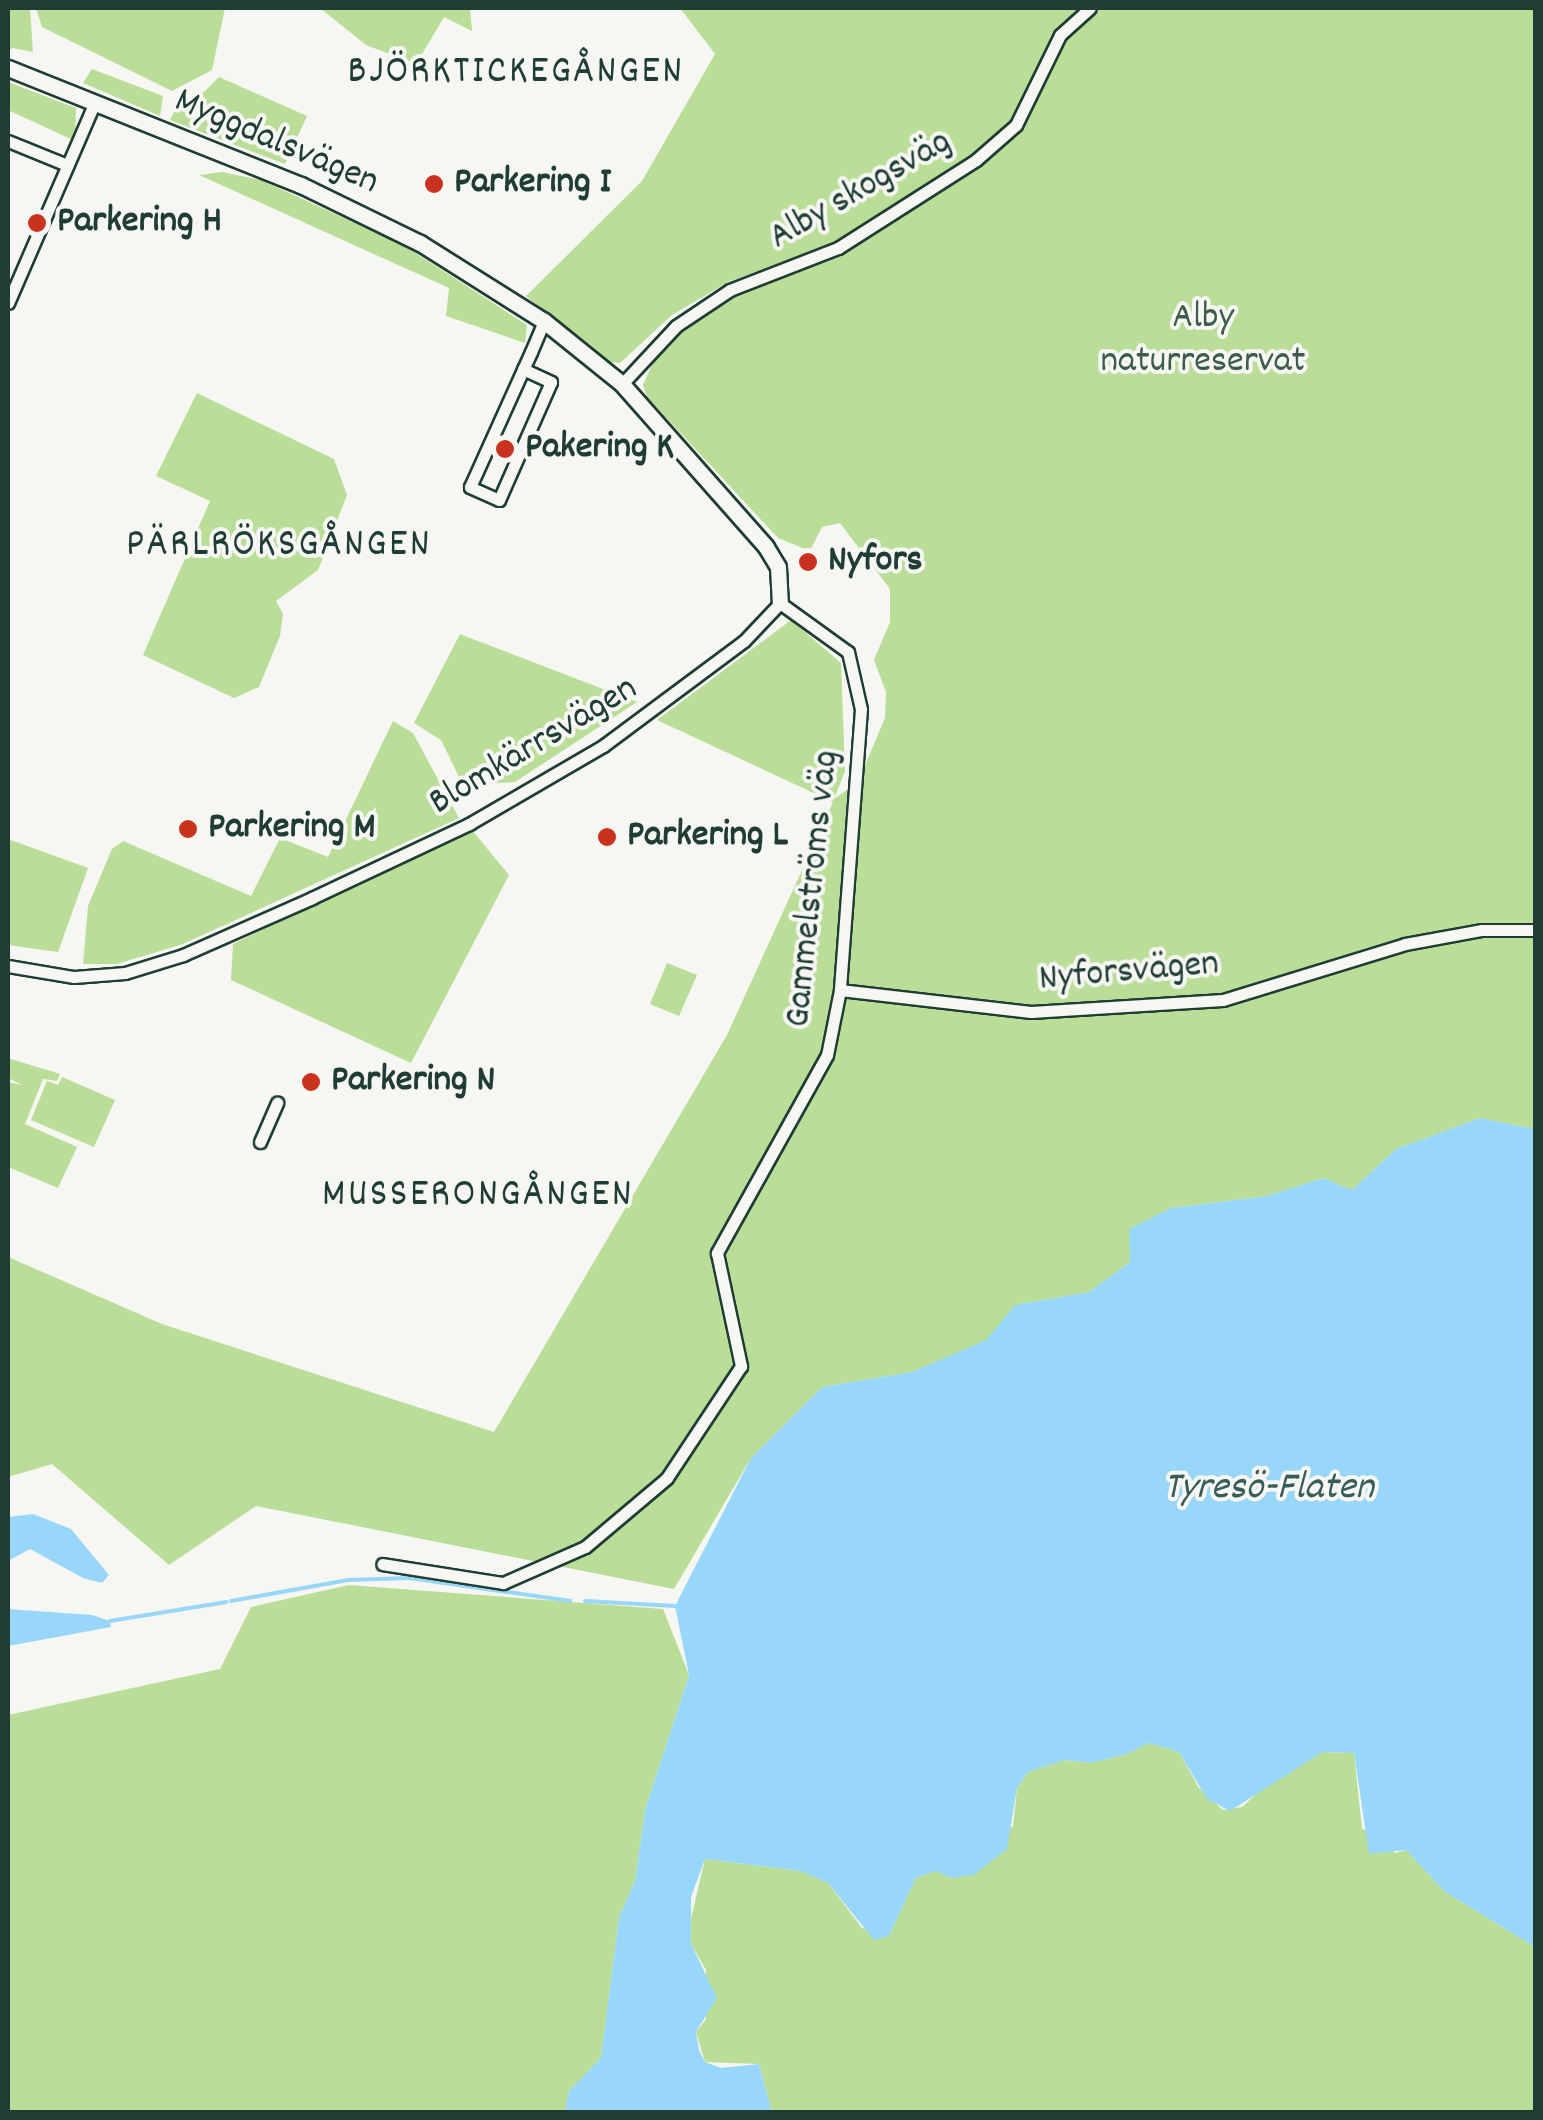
<!DOCTYPE html>
<meta charset="utf-8">
<style>
body{margin:0}
#map{position:relative;width:1543px;height:2120px;overflow:hidden;background:#f6f6f2;font-family:Dekko,sans-serif}
div>[style]{position:absolute}
[style*='--x']{left:calc(var(--x)*1px);top:calc(var(--y)*1px);width:calc(var(--w)*1px);rotate:calc(var(--a)*1deg)}
.green>*{inset:0;background:#bade98}
.water>*{inset:0;background:#98d7f9}
.stream>*{height:4px;margin:-2px;padding:0 2px;transform-origin:2px;border-radius:2px;background:#98d7f9}
.roads{filter:drop-shadow(2px 0 #1f3d34) drop-shadow(-2px 0 #1f3d34) drop-shadow(0 2px #1f3d34) drop-shadow(0 -2px #1f3d34)}
.minor>*{height:11px;margin:-5.5px;padding:0 5.5px;transform-origin:5.5px;border-radius:5.5px;background:#f6f6f2}
.tertiary>*{height:15px;margin:-7.5px;padding:0 7.5px;transform-origin:7.5px;border-radius:7.5px;background:#f6f6f2}
.dots>*{width:28px;height:28px;translate:-50% -50%;box-sizing:border-box;border:5px solid #f6f6f2;border-radius:50%}
span{translate:-50% -50%;white-space:nowrap;text-align:center;line-height:1.15;-webkit-text-stroke:8px #f6f6f2;paint-order:stroke}
.street-label{font-size:38px;color:#1f3d34}
.poi-label{font-size:38px;color:#1f3d34;font-weight:700}
.left{translate:0 -50%;text-align:left}
.park-label{font-size:38px;color:#3e5d48}
.neighbourhood-label{font-size:40px;color:#1f3d34;letter-spacing:2.5px}
.water-label{font-size:40px;color:#375c5b;font-style:italic}
.frame{position:absolute;inset:0;border:10px solid #1f3d34;pointer-events:none}
</style>
<div id="map">
<div class="green">
<div style="clip-path:polygon(8px 8px,30px 8px,33px 52px,12px 48px,8px 53px)"></div>
<div style="clip-path:polygon(36px 8px,225px 8px,212px 70px,172px 91px,42px 27px)"></div>
<div style="clip-path:polygon(320px 8px,470px 8px,472px 31px,444px 17px,416px 64px,366px 45px)"></div>
<div style="clip-path:polygon(680px 8px,1535px 8px,1535px 1129px,1480px 1118px,1396px 1149px,1352px 1190px,1323px 1178px,1267px 1196px,1171px 1208px,1130px 1262px,1089px 1292px,1015px 1305px,987px 1340px,912px 1372px,822px 1387px,751px 1458px,674px 1589px,256px 1506px,169px 1565px,52px 1464px,8px 1477px,8px 1257px,162px 1324px,494px 1432px,727px 1035px,833px 802px,657px 720px,791px 620px,841px 663px,845px 771px,834px 799px,858px 782px,885px 718px,886px 692px,874px 660px,890px 622px,890px 589px,840px 523px,822px 527px,810px 551px,778px 538px,647px 397px,643px 385px,654px 360px,683px 330px,734px 295px,836px 256px,866px 238px,866px 223px,827px 247px,728px 282px,672px 315px,620px 363px,609px 362px,526px 296px,642px 181px,715px 54px)"></div>
<div style="clip-path:polygon(92px 69px,163px 96px,160px 116px,83px 83px)"></div>
<div style="clip-path:polygon(219px 77px,307px 116px,285px 164px,170px 120px,180px 101px,204px 92px)"></div>
<div style="clip-path:polygon(8px 82px,76px 108px,75px 141px,8px 110px)"></div>
<div style="clip-path:polygon(222px 172px,261px 180px,403px 245px,527px 325px,525px 343px,446px 316px,449px 288px,199px 175px)"></div>
<div style="clip-path:polygon(197px 393px,334px 459px,347px 495px,318px 570px,276px 601px,283px 614px,280px 636px,259px 687px,234px 698px,143px 655px,210px 501px,156px 476px)"></div>
<div style="clip-path:polygon(460px 634px,637px 702px,515px 782px,463px 785px,441px 740px,414px 723px)"></div>
<div style="clip-path:polygon(393px 721px,413px 733px,459px 818px,183px 944px,117px 964px,83px 964px,88px 906px,112px 849px,123px 841px,251px 896px,280px 838px,328px 857px)"></div>
<div style="clip-path:polygon(471px 829px,509px 875px,411px 1063px,231px 980px,233px 944px)"></div>
<div style="clip-path:polygon(8px 839px,88px 868px,58px 952px,8px 945px)"></div>
<div style="clip-path:polygon(667px 963px,697px 975px,679px 1016px,650px 1004px)"></div>
<div style="clip-path:polygon(8px 1058px,60px 1074px,57px 1081px,43px 1079px,25px 1124px,77px 1147px,58px 1188px,8px 1167px,8px 1082px,23px 1085px,8px 1078px)"></div>
<div style="clip-path:polygon(62px 1077px,115px 1100px,94px 1147px,31px 1120px,47px 1081px,58px 1085px)"></div>
<div style="clip-path:polygon(349px 1585px,663px 1609px,689px 1675px,645px 1810px,635px 1881px,619px 1917px,601px 2058px,569px 2091px,565px 2112px,8px 2112px,8px 1715px,220px 1669px,251px 1607px)"></div>
<div style="clip-path:polygon(1149px 1743px,1179px 1752px,1199px 1788px,1223px 1810px,1242px 1807px,1274px 1778px,1323px 1752px,1354px 1753px,1362px 1828px,1395px 1853px,1406px 1850px,1445px 1892px,1535px 1947px,1535px 2112px,772px 2112px,759px 2064px,705px 2062px,696px 2032px,706px 2019px,706px 1970px,691px 1944px,690px 1923px,705px 1859px,800px 1871px,828px 1883px,862px 1928px,889px 1936px,916px 1878px,935px 1871px,952px 1878px,1013px 1826px,1017px 1788px,1028px 1772px,1065px 1760px,1091px 1763px,1127px 1754px)"></div>
</div>
<div class="water">
<div style="clip-path:polygon(1480px 1118px,1535px 1129px,1535px 1947px,1445px 1892px,1406px 1850px,1369px 1854px,1354px 1753px,1323px 1752px,1230px 1811px,1207px 1799px,1179px 1752px,1149px 1743px,1127px 1754px,1091px 1763px,1065px 1760px,1028px 1772px,1017px 1788px,1007px 1849px,974px 1875px,952px 1878px,935px 1871px,916px 1878px,889px 1936px,874px 1940px,828px 1883px,800px 1871px,705px 1859px,691px 1897px,691px 1944px,717px 1998px,696px 2032px,699px 2050px,705px 2062px,721px 2068px,759px 2064px,772px 2112px,565px 2112px,569px 2091px,601px 2058px,619px 1917px,635px 1881px,645px 1810px,689px 1675px,675px 1606px,751px 1458px,822px 1387px,912px 1372px,986px 1340px,1015px 1305px,1089px 1292px,1130px 1262px,1129px 1229px,1171px 1208px,1267px 1196px,1323px 1178px,1352px 1190px,1396px 1149px)"></div>
<div style="clip-path:polygon(33px 1514px,71px 1529px,109px 1575px,102px 1583px,83px 1578px,30px 1549px,8px 1561px,8px 1517px)"></div>
<div style="clip-path:polygon(8px 1609px,92px 1615px,110px 1621px,111px 1627px,8px 1646px)"></div>
</div>
<div class="stream">
<div style="--x:231;--y:1601;--w:119;--a:-10.2"></div>
<div style="--x:348;--y:1580;--w:61;--a:-1.9"></div>
<div style="--x:409;--y:1578;--w:163;--a:8.1"></div>
<div style="--x:585;--y:1601;--w:90;--a:3.2"></div>
<div style="--x:110;--y:1621;--w:118;--a:-9.3"></div>
</div>
<div class="roads">
<div class="minor">
<div style="--x:8;--y:141;--w:64;--a:22.1"></div>
<div style="--x:8;--y:303;--w:217;--a:-66.6"></div>
<div style="--x:523;--y:369;--w:31;--a:25"></div>
<div style="--x:551;--y:382;--w:129;--a:113.8"></div>
<div style="--x:499;--y:500;--w:32;--a:-156"></div>
<div style="--x:470;--y:487;--w:148;--a:-65.7"></div>
<div style="--x:531;--y:352;--w:34;--a:-67"></div>
<div style="--x:622;--y:384;--w:79;--a:-47"></div>
<div style="--x:676;--y:326;--w:65;--a:-33.7"></div>
<div style="--x:730;--y:290;--w:116;--a:-21.3"></div>
<div style="--x:838;--y:248;--w:164;--a:-32.5"></div>
<div style="--x:976;--y:160;--w:53;--a:-41.2"></div>
<div style="--x:1016;--y:125;--w:100;--a:-63.9"></div>
<div style="--x:1060;--y:35;--w:40;--a:-42"></div>
<div style="--x:8;--y:966;--w:67;--a:9.5"></div>
<div style="--x:74;--y:977;--w:51;--a:-4.5"></div>
<div style="--x:125;--y:973;--w:61;--a:-17.2"></div>
<div style="--x:183;--y:955;--w:141;--a:-23.8"></div>
<div style="--x:312;--y:898;--w:174;--a:-25.2"></div>
<div style="--x:469;--y:824;--w:155;--a:-30.2"></div>
<div style="--x:603;--y:746;--w:176;--a:-36.7"></div>
<div style="--x:744;--y:641;--w:52;--a:-46.5"></div>
<div style="--x:780;--y:603;--w:84;--a:35.8"></div>
<div style="--x:848;--y:652;--w:58;--a:77.2"></div>
<div style="--x:861;--y:709;--w:282;--a:94.3"></div>
<div style="--x:840;--y:990;--w:66;--a:101.3"></div>
<div style="--x:827;--y:1055;--w:227;--a:119.1"></div>
<div style="--x:717;--y:1253;--w:116;--a:78"></div>
<div style="--x:741;--y:1366;--w:134;--a:123.5"></div>
<div style="--x:667;--y:1478;--w:107;--a:139.9"></div>
<div style="--x:585;--y:1547;--w:90;--a:156.3"></div>
<div style="--x:503;--y:1583;--w:122;--a:-171.1"></div>
<div style="--x:840;--y:990;--w:192;--a:6.6"></div>
<div style="--x:1031;--y:1012;--w:192;--a:-3.6"></div>
<div style="--x:1223;--y:1000;--w:190;--a:-17.1"></div>
<div style="--x:1405;--y:944;--w:77;--a:-10.4"></div>
<div style="--x:1481;--y:930;--w:55;--a:0"></div>
<div style="--x:260;--y:1142;--w:43;--a:-66.4"></div>
</div>
<div class="tertiary">
<div style="--x:8;--y:68;--w:315;--a:21.8"></div>
<div style="--x:301;--y:185;--w:132;--a:26"></div>
<div style="--x:420;--y:243;--w:146;--a:32.2"></div>
<div style="--x:544;--y:321;--w:100;--a:38.9"></div>
<div style="--x:622;--y:384;--w:217;--a:48.5"></div>
<div style="--x:766;--y:547;--w:23;--a:59"></div>
<div style="--x:778;--y:567;--w:36;--a:87"></div>
</div>
</div>
<div class="dots">
<div style="left:434px;top:184px;background:#c8321e"></div>
<div style="left:37px;top:223px;background:#c8321e"></div>
<div style="left:505px;top:449px;background:#c8321e"></div>
<div style="left:808px;top:562px;background:#c8321e"></div>
<div style="left:188px;top:829px;background:#c8321e"></div>
<div style="left:607px;top:837px;background:#c8321e"></div>
<div style="left:311px;top:1082px;background:#c8321e"></div>
</div>
<div class="street-label">
<span style="left:276px;top:143px;rotate:23deg">Myggdalsvägen</span>
<span style="left:861px;top:191px;rotate:-30deg">Alby skogsväg</span>
<span style="left:534px;top:747px;rotate:-31deg">Blomkärrsvägen</span>
<span style="left:814px;top:889px;rotate:-84deg">Gammelströms väg</span>
<span style="left:1129px;top:973px;rotate:-5deg">Nyforsvägen</span>
</div>
<div class="poi-label">
<span class="left" style="left:454px;top:184px">Parkering I</span>
<span class="left" style="left:57px;top:223px">Parkering H</span>
<span class="left" style="left:525px;top:449px">Pakering K</span>
<span class="left" style="left:828px;top:562px">Nyfors</span>
<span class="left" style="left:208px;top:829px">Parkering M</span>
<span class="left" style="left:627px;top:837px">Parkering L</span>
<span class="left" style="left:331px;top:1082px">Parkering N</span>
</div>
<div class="park-label">
<span style="left:1203px;top:341px">Alby<br>naturreservat</span>
</div>
<div class="neighbourhood-label">
<span style="left:516px;top:74px">BJÖRKTICKEGÅNGEN</span>
<span style="left:279px;top:547px">PÄRLRÖKSGÅNGEN</span>
<span style="left:478px;top:1197px">MUSSERONGÅNGEN</span>
</div>
<div class="water-label">
<span style="left:1269px;top:1490px">Tyresö-Flaten</span>
</div>
<div class="frame"></div>
</div>
